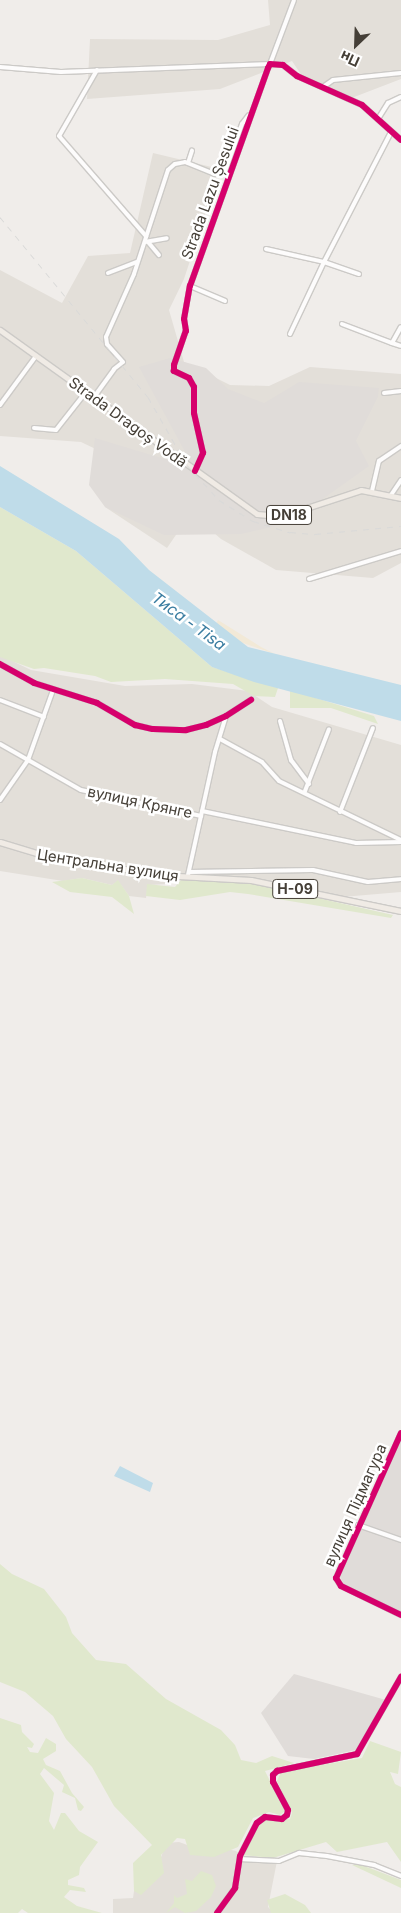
<!DOCTYPE html>
<meta charset="utf-8">
<style>
body{margin:0}
#map{position:relative;width:401px;height:1913px;overflow:hidden;background:#f0edea;font-family:Inter,sans-serif}
div>[style]{position:absolute}
[style*='--x']{left:calc(var(--x)*1px);top:calc(var(--y)*1px);width:calc(var(--w)*1px);rotate:calc(var(--a)*1deg)}
.residential>*{inset:0;background:#e3dfd9}
.industrial>*{inset:0;background:#e0dcd9}
.green>*{inset:0;background:#e0e8cd}
.sand>*{inset:0;background:#f2e9d7}
.water>*{inset:0;background:#bfdce9}
.roads{filter:drop-shadow(1px 0 #cccac7) drop-shadow(-1px 0 #cccac7) drop-shadow(0 1px #cccac7) drop-shadow(0 -1px #cccac7)}
.minor>*{height:4px;margin:-2px;padding:0 2px;transform-origin:2px;border-radius:2px;background:#fdfcfc}
.major>*{height:5px;margin:-2.5px;padding:0 2.5px;transform-origin:2.5px;border-radius:2.5px;background:#f0ebe5}
.rail>*{height:1px;margin-top:-0.5px;transform-origin:0;background:repeating-linear-gradient(90deg,#d9d9d8 0 6px,transparent 0 12px)}
.cycleway>*{height:6px;margin:-3px;padding:0 3px;transform-origin:3px;border-radius:3px;background:#d6006c}
span{translate:-50% -50%;white-space:nowrap;text-align:center;line-height:1.15;-webkit-text-stroke:5px #fff;paint-order:stroke}
.shield-label span{padding:1px 4px;background:#fff;border:1px solid;border-radius:4px;-webkit-text-stroke-width:0}
.shield-label{font-size:14px;color:#453f37;font-weight:700}
.street-label{font-size:15px;color:#453f37}
.water-label{font-size:16px;color:#397ca0;font-style:italic}
.north{position:absolute;left:331px;top:20px;width:50px;height:50px;-webkit-text-stroke:4px #fff;paint-order:stroke;rotate:204deg;font-size:14px;font-weight:700;line-height:20px;text-align:center;color:#453f37}
.north::after{content:'';display:block;margin:auto;width:18px;height:22px;background:#453f37;clip-path:polygon(50% 0,100% 100%,50% 72%,0 100%)}
</style>
<div id="map">
<div class="residential">
<div style="clip-path:polygon(268px 0,401px 0,401px 79px,349px 99px,302px 76px,292px 61px,220px 89px,87px 99px,90px 39px,218px 40px,270px 25px)"></div>
<div style="clip-path:polygon(153px 153px,220px 169px,184px 279px,169px 310px,184px 362px,230px 385px,269px 386px,310px 367px,401px 374px,401px 563px,373px 578px,276px 570px,221px 539px,191px 513px,167px 548px,105px 507px,129px 465px,81px 442px,0 436px,0 270px,62px 303px,88px 256px,130px 253px)"></div>
<div style="clip-path:polygon(0 655px,31px 670px,125px 686px,192px 684px,248px 691px,272px 707px,401px 745px,401px 892px,342px 897px,252px 878px,169px 878px,168px 884px,148px 885px,146px 898px,129px 896px,118px 881px,112px 885px,82px 878px,63px 881px,0 871px)"></div>
<div style="clip-path:polygon(179px 1842px,212px 1854px,227px 1849px,236px 1851px,246px 1859px,277px 1861px,268px 1907px,274px 1913px,113px 1913px,113px 1899px,133px 1898px,134px 1891px,154px 1877px,166px 1843px)"></div>
</div>
<div class="industrial">
<div style="clip-path:polygon(170px 358px,206px 368px,228px 389px,264px 403px,299px 382px,379px 388px,378px 397px,356px 441px,369px 466px,289px 523px,241px 534px,164px 535px,105px 507px,89px 485px,95px 438px,178px 463px,189px 459px,139px 367px)"></div>
<div style="clip-path:polygon(401px 1439px,401px 1612px,345px 1586px,339px 1575px)"></div>
<div style="clip-path:polygon(294px 1674px,386px 1700px,356px 1750px,314px 1759px,288px 1756px,261px 1713px)"></div>
</div>
<div class="green">
<div style="clip-path:polygon(0 507px,76px 551px,212px 667px,278px 688px,275px 697px,254px 696px,233px 684px,165px 679px,111px 682px,95px 676px,44px 668px,34px 669px,0 657px)"></div>
<div style="clip-path:polygon(290px 690px,374px 716px,378px 724px,331px 708px,290px 708px)"></div>
<div style="clip-path:polygon(82px 878px,112px 885px,118px 880px,129px 896px,134px 914px,112px 897px,70px 892px,52px 882px)"></div>
<div style="clip-path:polygon(181px 880px,256px 884px,393px 915px,391px 918px,248px 894px,230px 892px,180px 900px,146px 896px,147px 884px,175px 887px)"></div>
<div style="clip-path:polygon(0 1564px,12px 1574px,44px 1589px,66px 1617px,72px 1633px,96px 1660px,126px 1664px,166px 1699px,221px 1730px,235px 1745px,241px 1760px,256px 1763px,272px 1756px,294px 1763px,265px 1771px,285px 1811px,280px 1815px,269px 1812px,253px 1818px,238px 1847px,214px 1857px,190px 1855px,185px 1839px,177px 1838px,161px 1855px,164px 1873px,141px 1895px,134px 1891px,133px 1863px,152px 1845px,114px 1806px,92px 1767px,66px 1739px,53px 1716px,25px 1692px,0 1682px)"></div>
<div style="clip-path:polygon(0 1718px,21px 1725px,22px 1732px,34px 1744px,32px 1748px,27px 1747px,30px 1752px,38px 1753px,46px 1738px,56px 1744px,56px 1751px,43px 1759px,46px 1765px,60px 1771px,72px 1793px,84px 1807px,81px 1811px,78px 1810px,75px 1798px,62px 1792px,64px 1785px,44px 1768px,40px 1774px,54px 1793px,49px 1821px,54px 1830px,61px 1813px,65px 1813px,79px 1831px,98px 1842px,80px 1867px,79px 1875px,68px 1880px,68px 1885px,84px 1888px,86px 1892px,70px 1890px,64px 1897px,77px 1906px,102px 1913px,28px 1913px,22px 1909px,18px 1913px,0 1913px)"></div>
<div style="clip-path:polygon(370px 1741px,401px 1752px,398px 1774px,390px 1772px,395px 1784px,401px 1787px,401px 1862px,387px 1842px,337px 1852px,326px 1842px,273px 1858px,242px 1855px,257px 1828px,265px 1820px,290px 1819px,292px 1813px,277px 1781px,281px 1772px,362px 1758px)"></div>
<div style="clip-path:polygon(359px 1864px,401px 1880px,401px 1888px,352px 1865px)"></div>
<div style="clip-path:polygon(201px 1871px,212px 1875px,216px 1886px,211px 1897px,196px 1911px,185px 1913px,175px 1907px,166px 1913px,174px 1903px,174px 1895px,177px 1898px,187px 1894px,185px 1879px,192px 1881px)"></div>
<div style="clip-path:polygon(285px 1894px,305px 1905px,311px 1913px,271px 1913px,267px 1900px)"></div>
</div>
<div class="sand">
<div style="clip-path:polygon(218px 620px,261px 647px,275px 654px,240px 642px,216px 624px)"></div>
</div>
<div class="water">
<div style="clip-path:polygon(0 466px,119px 539px,149px 570px,248px 647px,401px 685px,401px 721px,254px 682px,212px 667px,76px 551px,0 507px)"></div>
<div style="clip-path:polygon(120px 1466px,153px 1483px,150px 1492px,114px 1476px)"></div>
</div>
<div class="roads">
<div class="minor">
<div style="--x:0;--y:67;--w:61;--a:4.7"></div>
<div style="--x:61;--y:72;--w:209;--a:-2.2"></div>
<div style="--x:270;--y:64;--w:68;--a:-69.4"></div>
<div style="--x:97;--y:70;--w:76;--a:119.9"></div>
<div style="--x:59;--y:136;--w:133;--a:49"></div>
<div style="--x:323;--y:87;--w:12;--a:-35"></div>
<div style="--x:333;--y:80;--w:68;--a:-5.9"></div>
<div style="--x:378;--y:119;--w:19;--a:-58"></div>
<div style="--x:388;--y:103;--w:14;--a:-25"></div>
<div style="--x:188;--y:163;--w:13;--a:-72"></div>
<div style="--x:145;--y:242;--w:22;--a:-10"></div>
<div style="--x:148;--y:242;--w:17;--a:50"></div>
<div style="--x:266;--y:249;--w:59;--a:12.6"></div>
<div style="--x:324;--y:262;--w:146;--a:-62.7"></div>
<div style="--x:108;--y:273;--w:31;--a:-21"></div>
<div style="--x:190;--y:286;--w:38;--a:23"></div>
<div style="--x:342;--y:324;--w:53;--a:20.8"></div>
<div style="--x:392;--y:343;--w:18;--a:-61"></div>
<div style="--x:290;--y:334;--w:80;--a:-64.7"></div>
<div style="--x:324;--y:262;--w:37;--a:19"></div>
<div style="--x:392;--y:343;--w:9;--a:18"></div>
<div style="--x:384;--y:393;--w:17;--a:-7"></div>
<div style="--x:94;--y:397;--w:34;--a:-54"></div>
<div style="--x:114;--y:369;--w:11;--a:-38"></div>
<div style="--x:123;--y:362;--w:24;--a:-132"></div>
<div style="--x:107;--y:344;--w:7;--a:-98"></div>
<div style="--x:106;--y:337;--w:69;--a:-66"></div>
<div style="--x:134;--y:274;--w:109;--a:-71.9"></div>
<div style="--x:168;--y:170;--w:9;--a:-41"></div>
<div style="--x:175;--y:164;--w:10;--a:-11"></div>
<div style="--x:185;--y:162;--w:32;--a:22"></div>
<div style="--x:215;--y:174;--w:9;--a:0"></div>
<div style="--x:224;--y:174;--w:53;--a:-70.2"></div>
<div style="--x:242;--y:124;--w:11;--a:-52"></div>
<div style="--x:0;--y:405;--w:61;--a:-53.7"></div>
<div style="--x:34;--y:428;--w:22;--a:5"></div>
<div style="--x:56;--y:430;--w:48;--a:-51.7"></div>
<div style="--x:195;--y:471;--w:20;--a:-66"></div>
<div style="--x:203;--y:453;--w:41;--a:-102.7"></div>
<div style="--x:194;--y:413;--w:26;--a:-90"></div>
<div style="--x:194;--y:387;--w:10;--a:-119"></div>
<div style="--x:189;--y:378;--w:17;--a:-155"></div>
<div style="--x:174;--y:371;--w:6;--a:-90"></div>
<div style="--x:174;--y:365;--w:36;--a:-71"></div>
<div style="--x:186;--y:331;--w:12;--a:-99"></div>
<div style="--x:184;--y:319;--w:34;--a:-80"></div>
<div style="--x:190;--y:286;--w:232;--a:-70.3"></div>
<div style="--x:268;--y:68;--w:4;--a:-63"></div>
<div style="--x:270;--y:64;--w:13;--a:4"></div>
<div style="--x:283;--y:65;--w:18;--a:38"></div>
<div style="--x:297;--y:76;--w:71;--a:24"></div>
<div style="--x:362;--y:105;--w:52;--a:41.9"></div>
<div style="--x:372;--y:491;--w:31;--a:-77"></div>
<div style="--x:379;--y:461;--w:27;--a:-34"></div>
<div style="--x:391;--y:495;--w:18;--a:-56"></div>
<div style="--x:309;--y:579;--w:96;--a:-16.9"></div>
<div style="--x:0;--y:664;--w:39;--a:29"></div>
<div style="--x:34;--y:683;--w:66;--a:17.6"></div>
<div style="--x:97;--y:703;--w:44;--a:30.1"></div>
<div style="--x:135;--y:725;--w:18;--a:13"></div>
<div style="--x:153;--y:729;--w:33;--a:2"></div>
<div style="--x:186;--y:730;--w:21;--a:-14"></div>
<div style="--x:206;--y:725;--w:22;--a:-24"></div>
<div style="--x:226;--y:716;--w:30;--a:-33"></div>
<div style="--x:0;--y:700;--w:47;--a:21.1"></div>
<div style="--x:280;--y:721;--w:41;--a:74.2"></div>
<div style="--x:291;--y:760;--w:30;--a:53"></div>
<div style="--x:220;--y:739;--w:48;--a:28.7"></div>
<div style="--x:262;--y:762;--w:25;--a:48"></div>
<div style="--x:279;--y:781;--w:136;--a:25.8"></div>
<div style="--x:0;--y:744;--w:93;--a:29.6"></div>
<div style="--x:81;--y:790;--w:123;--a:12.2"></div>
<div style="--x:305;--y:791;--w:66;--a:-68.8"></div>
<div style="--x:0;--y:800;--w:49;--a:-55"></div>
<div style="--x:28;--y:760;--w:74;--a:-70.3"></div>
<div style="--x:202;--y:811;--w:157;--a:11.7"></div>
<div style="--x:356;--y:843;--w:45;--a:-1.3"></div>
<div style="--x:340;--y:812;--w:90;--a:-68.6"></div>
<div style="--x:189;--y:872;--w:124;--a:-0.9"></div>
<div style="--x:313;--y:870;--w:56;--a:12.3"></div>
<div style="--x:368;--y:882;--w:33;--a:-5"></div>
<div style="--x:188;--y:875;--w:126;--a:-77.6"></div>
<div style="--x:215;--y:752;--w:37;--a:-73"></div>
<div style="--x:401;--y:1433;--w:159;--a:114.1"></div>
<div style="--x:336;--y:1578;--w:9;--a:58"></div>
<div style="--x:341;--y:1586;--w:67;--a:25.8"></div>
<div style="--x:358;--y:1525;--w:46;--a:19.2"></div>
<div style="--x:239;--y:1859;--w:40;--a:2.9"></div>
<div style="--x:279;--y:1861;--w:22;--a:-22"></div>
<div style="--x:299;--y:1853;--w:28;--a:6"></div>
<div style="--x:327;--y:1856;--w:48;--a:10.8"></div>
<div style="--x:374;--y:1865;--w:29;--a:22"></div>
<div style="--x:217;--y:1913;--w:31;--a:-54"></div>
<div style="--x:235;--y:1888;--w:32;--a:-81"></div>
<div style="--x:240;--y:1856;--w:37;--a:-63"></div>
<div style="--x:257;--y:1823;--w:10;--a:-37"></div>
<div style="--x:265;--y:1817;--w:17;--a:7"></div>
<div style="--x:282;--y:1819;--w:6;--a:-39"></div>
<div style="--x:287;--y:1815;--w:5;--a:-79"></div>
<div style="--x:288;--y:1810;--w:32;--a:-118"></div>
<div style="--x:273;--y:1782;--w:7;--a:-90"></div>
<div style="--x:273;--y:1775;--w:6;--a:-45"></div>
<div style="--x:277;--y:1771;--w:82;--a:-12"></div>
<div style="--x:357;--y:1754;--w:89;--a:-60.3"></div>
</div>
<div class="major">
<div style="--x:0;--y:330;--w:316;--a:35.6"></div>
<div style="--x:257;--y:514;--w:25;--a:5"></div>
<div style="--x:282;--y:516;--w:83;--a:-18.2"></div>
<div style="--x:361;--y:490;--w:41;--a:11.3"></div>
<div style="--x:0;--y:842;--w:66;--a:16.8"></div>
<div style="--x:63;--y:861;--w:116;--a:7.4"></div>
<div style="--x:178;--y:876;--w:73;--a:3.1"></div>
<div style="--x:251;--y:880;--w:153;--a:11.7"></div>
</div>
</div>
<div class="rail">
<div style="--x:0;--y:217;--w:233;--a:50.6"></div>
<div style="--x:148;--y:397;--w:78;--a:60.2"></div>
<div style="--x:187;--y:465;--w:47;--a:47.6"></div>
<div style="--x:219;--y:500;--w:40;--a:32"></div>
<div style="--x:253;--y:521;--w:39;--a:17"></div>
<div style="--x:290;--y:532;--w:25;--a:5"></div>
<div style="--x:315;--y:534;--w:86;--a:-5.3"></div>
</div>
<div class="cycleway">
<div style="--x:195;--y:471;--w:20;--a:-66"></div>
<div style="--x:203;--y:453;--w:41;--a:-102.7"></div>
<div style="--x:194;--y:413;--w:26;--a:-90"></div>
<div style="--x:194;--y:387;--w:10;--a:-119"></div>
<div style="--x:189;--y:378;--w:17;--a:-155"></div>
<div style="--x:174;--y:371;--w:6;--a:-90"></div>
<div style="--x:174;--y:365;--w:36;--a:-71"></div>
<div style="--x:186;--y:331;--w:12;--a:-99"></div>
<div style="--x:184;--y:319;--w:34;--a:-80"></div>
<div style="--x:190;--y:286;--w:232;--a:-70.3"></div>
<div style="--x:268;--y:68;--w:4;--a:-63"></div>
<div style="--x:270;--y:64;--w:13;--a:4"></div>
<div style="--x:283;--y:65;--w:18;--a:38"></div>
<div style="--x:297;--y:76;--w:71;--a:24"></div>
<div style="--x:362;--y:105;--w:52;--a:41.9"></div>
<div style="--x:0;--y:664;--w:39;--a:29"></div>
<div style="--x:34;--y:683;--w:66;--a:17.6"></div>
<div style="--x:97;--y:703;--w:44;--a:30.1"></div>
<div style="--x:135;--y:725;--w:18;--a:13"></div>
<div style="--x:153;--y:729;--w:33;--a:2"></div>
<div style="--x:186;--y:730;--w:21;--a:-14"></div>
<div style="--x:206;--y:725;--w:22;--a:-24"></div>
<div style="--x:226;--y:716;--w:30;--a:-33"></div>
<div style="--x:401;--y:1433;--w:159;--a:114.1"></div>
<div style="--x:336;--y:1578;--w:9;--a:58"></div>
<div style="--x:341;--y:1586;--w:67;--a:25.8"></div>
<div style="--x:217;--y:1913;--w:31;--a:-54"></div>
<div style="--x:235;--y:1888;--w:32;--a:-81"></div>
<div style="--x:240;--y:1856;--w:37;--a:-63"></div>
<div style="--x:257;--y:1823;--w:10;--a:-37"></div>
<div style="--x:265;--y:1817;--w:17;--a:7"></div>
<div style="--x:282;--y:1819;--w:6;--a:-39"></div>
<div style="--x:287;--y:1815;--w:5;--a:-79"></div>
<div style="--x:288;--y:1810;--w:32;--a:-118"></div>
<div style="--x:273;--y:1782;--w:7;--a:-90"></div>
<div style="--x:273;--y:1775;--w:6;--a:-45"></div>
<div style="--x:277;--y:1771;--w:82;--a:-12"></div>
<div style="--x:357;--y:1754;--w:89;--a:-60.3"></div>
</div>
<div class="shield-label">
<span style="left:289px;top:515px">DN18</span>
<span style="left:295px;top:889px">Н-09</span>
</div>
<div class="street-label">
<span style="left:210px;top:193px;rotate:-70deg">Strada Lazu Șesului</span>
<span style="left:128px;top:422px;rotate:36deg">Strada Dragoș Vodă</span>
<span style="left:140px;top:802px;rotate:12deg">вулиця Крянге</span>
<span style="left:108px;top:865px;rotate:9deg">Центральна вулиця</span>
<span style="left:355px;top:1505px;rotate:-66deg">вулиця Підмагура</span>
</div>
<div class="water-label">
<span style="left:189px;top:621px;rotate:36deg">Тиса - Tisa</span>
</div>
<div class="north">Пн</div>
</div>
